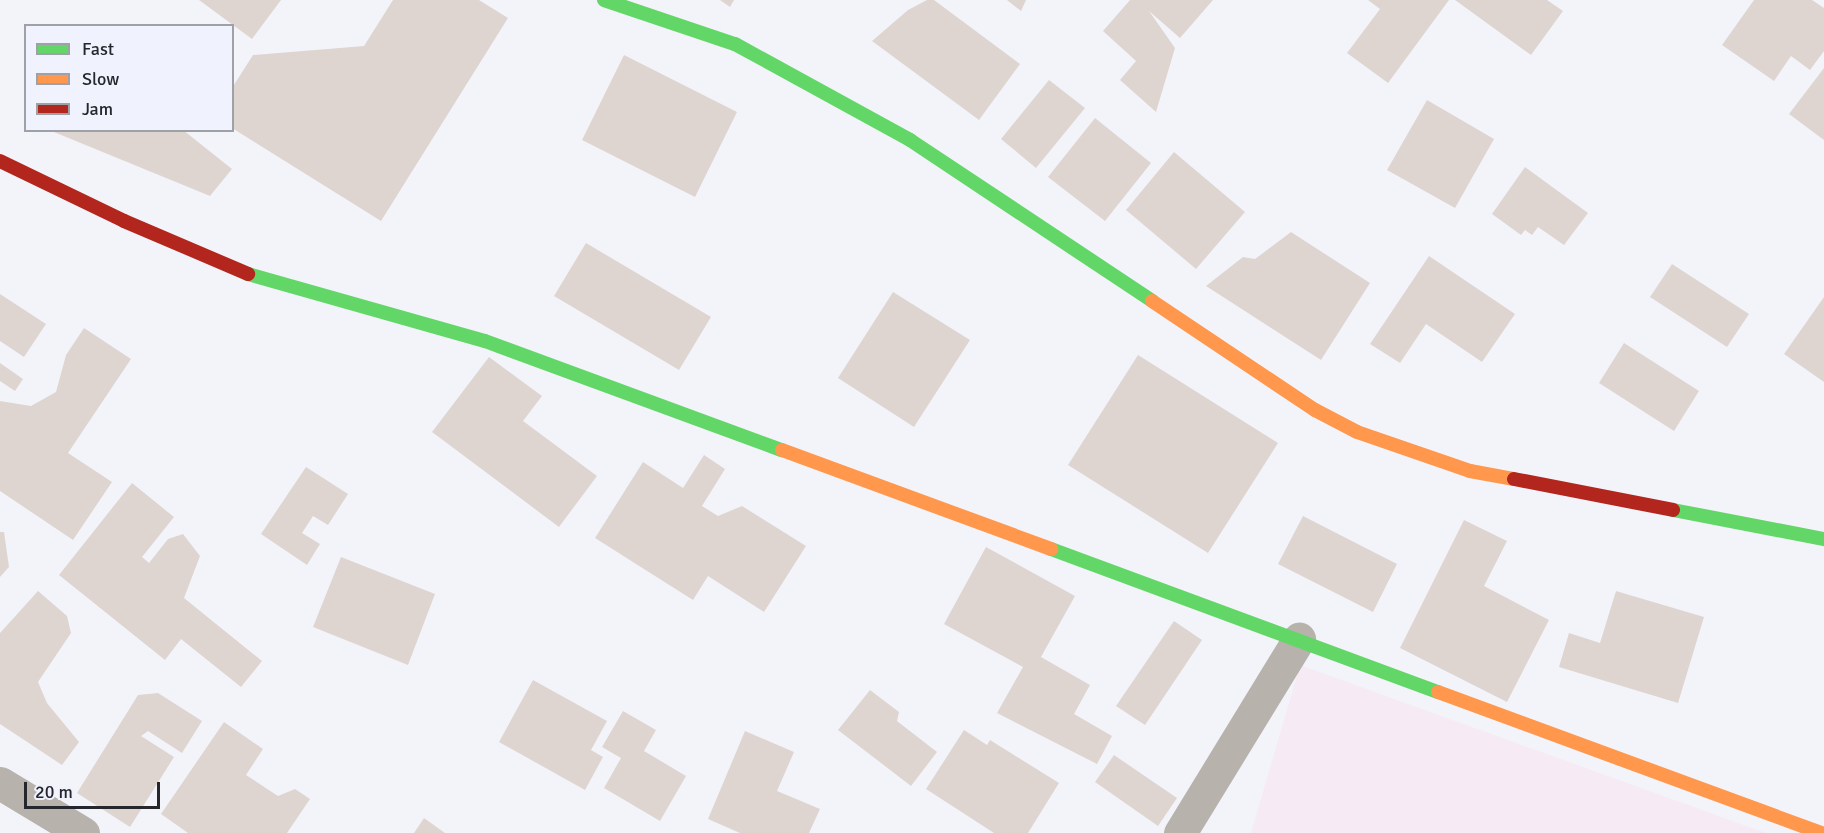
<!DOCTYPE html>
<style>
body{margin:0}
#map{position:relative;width:1824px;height:833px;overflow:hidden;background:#f3f4fa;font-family:Signika,sans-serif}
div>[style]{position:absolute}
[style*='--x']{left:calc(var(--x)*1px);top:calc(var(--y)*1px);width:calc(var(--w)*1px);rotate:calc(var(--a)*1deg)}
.education>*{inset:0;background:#f6eaf4}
.building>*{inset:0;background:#ded5d0}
.street>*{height:33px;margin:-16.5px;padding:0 16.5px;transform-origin:16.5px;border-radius:16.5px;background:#b8b2ad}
.fast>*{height:14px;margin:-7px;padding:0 7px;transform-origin:7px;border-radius:7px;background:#63d668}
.slow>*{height:14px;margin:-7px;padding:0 7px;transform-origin:7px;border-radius:7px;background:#ff974d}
.jam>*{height:14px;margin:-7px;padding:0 7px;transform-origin:7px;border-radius:7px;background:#b3261e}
span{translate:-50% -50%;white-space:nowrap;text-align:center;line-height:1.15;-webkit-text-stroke:5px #f0f3fd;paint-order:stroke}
.legend{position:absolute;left:24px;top:24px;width:210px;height:108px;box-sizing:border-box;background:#f0f3fd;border:2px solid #9fa1a9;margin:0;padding:8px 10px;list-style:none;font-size:18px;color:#26272c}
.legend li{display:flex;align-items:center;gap:12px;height:30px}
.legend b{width:30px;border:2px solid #9fa1a9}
.scale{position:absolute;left:24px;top:782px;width:136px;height:27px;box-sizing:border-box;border:3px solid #26272c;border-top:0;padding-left:8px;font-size:18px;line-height:21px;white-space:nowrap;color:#26272c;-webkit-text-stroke:4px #f0f3fd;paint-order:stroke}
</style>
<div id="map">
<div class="education">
<div style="clip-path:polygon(1300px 665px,1766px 833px,1251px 833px)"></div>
</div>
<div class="building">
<div style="clip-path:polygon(199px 0,281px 0,252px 39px)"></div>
<div style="clip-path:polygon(393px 0,479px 0,508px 18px,381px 221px,232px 128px,232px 88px,253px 55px,364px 46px)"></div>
<div style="clip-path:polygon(720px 0,734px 0,730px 7px)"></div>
<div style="clip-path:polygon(927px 0,934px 0,1020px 64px,979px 120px,872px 41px,908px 10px)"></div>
<div style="clip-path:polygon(1007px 0,1026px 0,1021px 11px)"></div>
<div style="clip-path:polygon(1130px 0,1213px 0,1180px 38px,1149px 11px,1175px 48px,1156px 112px,1120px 80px,1136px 61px,1103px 31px)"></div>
<div style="clip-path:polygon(1368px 0,1449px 0,1388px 83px,1347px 53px,1380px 9px)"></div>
<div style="clip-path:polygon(1455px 0,1547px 0,1563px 11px,1531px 55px)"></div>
<div style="clip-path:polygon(1754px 0,1812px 0,1824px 8px,1824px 51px,1810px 70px,1791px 56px,1774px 81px,1722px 45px)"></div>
<div style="clip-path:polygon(624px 55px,737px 112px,695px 197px,582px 140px)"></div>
<div style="clip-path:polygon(1824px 68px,1824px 140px,1789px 114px)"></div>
<div style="clip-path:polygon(1049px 80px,1085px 108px,1036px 168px,1001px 139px)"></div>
<div style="clip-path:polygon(1427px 100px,1494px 139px,1455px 208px,1387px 170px)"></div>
<div style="clip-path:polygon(1095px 118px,1151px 163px,1105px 221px,1048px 177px)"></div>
<div style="clip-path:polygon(49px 130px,183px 130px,232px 169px,210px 196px)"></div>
<div style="clip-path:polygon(1174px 152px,1245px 212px,1196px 269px,1126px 210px)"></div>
<div style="clip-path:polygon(1525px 167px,1588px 213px,1564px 245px,1538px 227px,1532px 235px,1525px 230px,1521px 235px,1492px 214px)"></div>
<div style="clip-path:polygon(1291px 232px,1370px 283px,1321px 360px,1206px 286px,1243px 257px,1255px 259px)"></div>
<div style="clip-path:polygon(586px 243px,711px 317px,679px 370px,554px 296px)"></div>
<div style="clip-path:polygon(1429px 256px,1515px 314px,1482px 362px,1426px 324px,1400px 363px,1370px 344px)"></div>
<div style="clip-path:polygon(1672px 264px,1749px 314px,1727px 347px,1650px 297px)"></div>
<div style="clip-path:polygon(893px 292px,970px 340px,914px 427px,838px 378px)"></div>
<div style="clip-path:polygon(0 294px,46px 324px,24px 357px,0 341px)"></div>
<div style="clip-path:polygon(1824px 297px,1824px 382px,1784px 354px)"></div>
<div style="clip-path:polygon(84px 328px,131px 359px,68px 453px,112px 482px,73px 540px,0 491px,0 401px,31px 406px,56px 392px,66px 355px)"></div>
<div style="clip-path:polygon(1624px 343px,1699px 391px,1674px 431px,1599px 383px)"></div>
<div style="clip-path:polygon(1138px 355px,1278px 443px,1208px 553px,1068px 465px)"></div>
<div style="clip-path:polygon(489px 357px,542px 396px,523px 421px,597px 476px,559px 527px,432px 432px)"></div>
<div style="clip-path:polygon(0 363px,23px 379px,15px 391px,0 381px)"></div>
<div style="clip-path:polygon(704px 455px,725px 469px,702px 506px,718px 516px,742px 506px,806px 546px,764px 612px,708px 576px,693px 600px,595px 538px,643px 462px,683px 488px)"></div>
<div style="clip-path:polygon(306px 467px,348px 494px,328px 525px,313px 516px,302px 533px,320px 544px,307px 565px,261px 534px)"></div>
<div style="clip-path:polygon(132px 483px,174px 517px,142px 557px,149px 563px,168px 539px,183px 534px,200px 556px,184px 598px,262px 661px,241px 687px,181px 639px,165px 660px,59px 575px)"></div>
<div style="clip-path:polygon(1303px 516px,1397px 564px,1373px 612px,1278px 564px)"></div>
<div style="clip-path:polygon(1464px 520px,1507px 541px,1484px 586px,1549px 620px,1507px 702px,1400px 648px)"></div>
<div style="clip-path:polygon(0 532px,4px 532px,9px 567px,0 577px)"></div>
<div style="clip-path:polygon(986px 547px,1075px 596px,1041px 657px,1090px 685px,1074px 714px,1112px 736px,1097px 764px,997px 713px,1023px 667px,944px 624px)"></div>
<div style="clip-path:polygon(341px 557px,435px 594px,408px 665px,313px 627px)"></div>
<div style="clip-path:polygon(38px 591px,67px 616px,71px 633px,38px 682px,47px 703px,79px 742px,62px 765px,0 724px,0 633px)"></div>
<div style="clip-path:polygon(1616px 591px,1704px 617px,1678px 703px,1559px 667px,1569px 633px,1600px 643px)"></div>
<div style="clip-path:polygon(1174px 621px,1202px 640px,1145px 725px,1116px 706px)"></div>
<div style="clip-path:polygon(533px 680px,607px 721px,591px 750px,603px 757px,585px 790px,499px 742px)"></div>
<div style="clip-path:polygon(870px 690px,899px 712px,897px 721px,937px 752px,911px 786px,838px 730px)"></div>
<div style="clip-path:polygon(158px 693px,202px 721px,182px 753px,148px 731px,141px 736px,174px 757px,130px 827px,77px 793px,138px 695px)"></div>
<div style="clip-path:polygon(623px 711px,656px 730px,644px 751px,686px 776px,660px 821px,604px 788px,621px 758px,602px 747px)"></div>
<div style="clip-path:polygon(224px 722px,263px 749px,246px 775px,278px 796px,295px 789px,310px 799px,287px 833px,188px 833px,161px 814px)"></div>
<div style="clip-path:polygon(964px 730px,987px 745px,990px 740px,1059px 783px,1028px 833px,994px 833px,926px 789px)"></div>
<div style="clip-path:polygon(745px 731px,794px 752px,777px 791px,820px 809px,809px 833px,740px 833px,708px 819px)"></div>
<div style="clip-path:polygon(1114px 755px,1177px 798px,1158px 826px,1095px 782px)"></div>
<div style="clip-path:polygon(424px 818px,445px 833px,414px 833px)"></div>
</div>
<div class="street">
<div style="--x:0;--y:783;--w:97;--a:31.1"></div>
<div style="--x:1180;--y:833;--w:228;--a:-58.5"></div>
</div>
<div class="fast">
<div style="--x:604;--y:0;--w:138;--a:18.6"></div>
<div style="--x:735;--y:44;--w:200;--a:28.7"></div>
<div style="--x:910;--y:140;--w:291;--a:33.6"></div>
<div style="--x:248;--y:274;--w:246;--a:15.8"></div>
<div style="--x:485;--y:341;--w:316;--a:20.2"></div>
<div style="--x:1673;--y:510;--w:154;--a:10.9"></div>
<div style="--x:1051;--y:549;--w:413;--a:20.3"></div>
</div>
<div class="slow">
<div style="--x:1152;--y:301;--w:196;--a:33.8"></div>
<div style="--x:1315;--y:410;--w:47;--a:27.6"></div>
<div style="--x:1357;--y:432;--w:120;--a:19"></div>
<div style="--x:1470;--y:471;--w:45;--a:10.3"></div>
<div style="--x:782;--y:450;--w:287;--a:20.2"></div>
<div style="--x:1438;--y:692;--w:409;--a:20.2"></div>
</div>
<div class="jam">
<div style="--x:0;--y:161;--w:138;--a:25.8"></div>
<div style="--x:124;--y:221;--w:135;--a:23.1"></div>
<div style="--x:1514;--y:479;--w:162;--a:11"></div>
</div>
<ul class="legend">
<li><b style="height:8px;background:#63d668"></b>Fast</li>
<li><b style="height:8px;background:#ff974d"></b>Slow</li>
<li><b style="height:8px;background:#b3261e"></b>Jam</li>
</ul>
<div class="scale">20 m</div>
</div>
